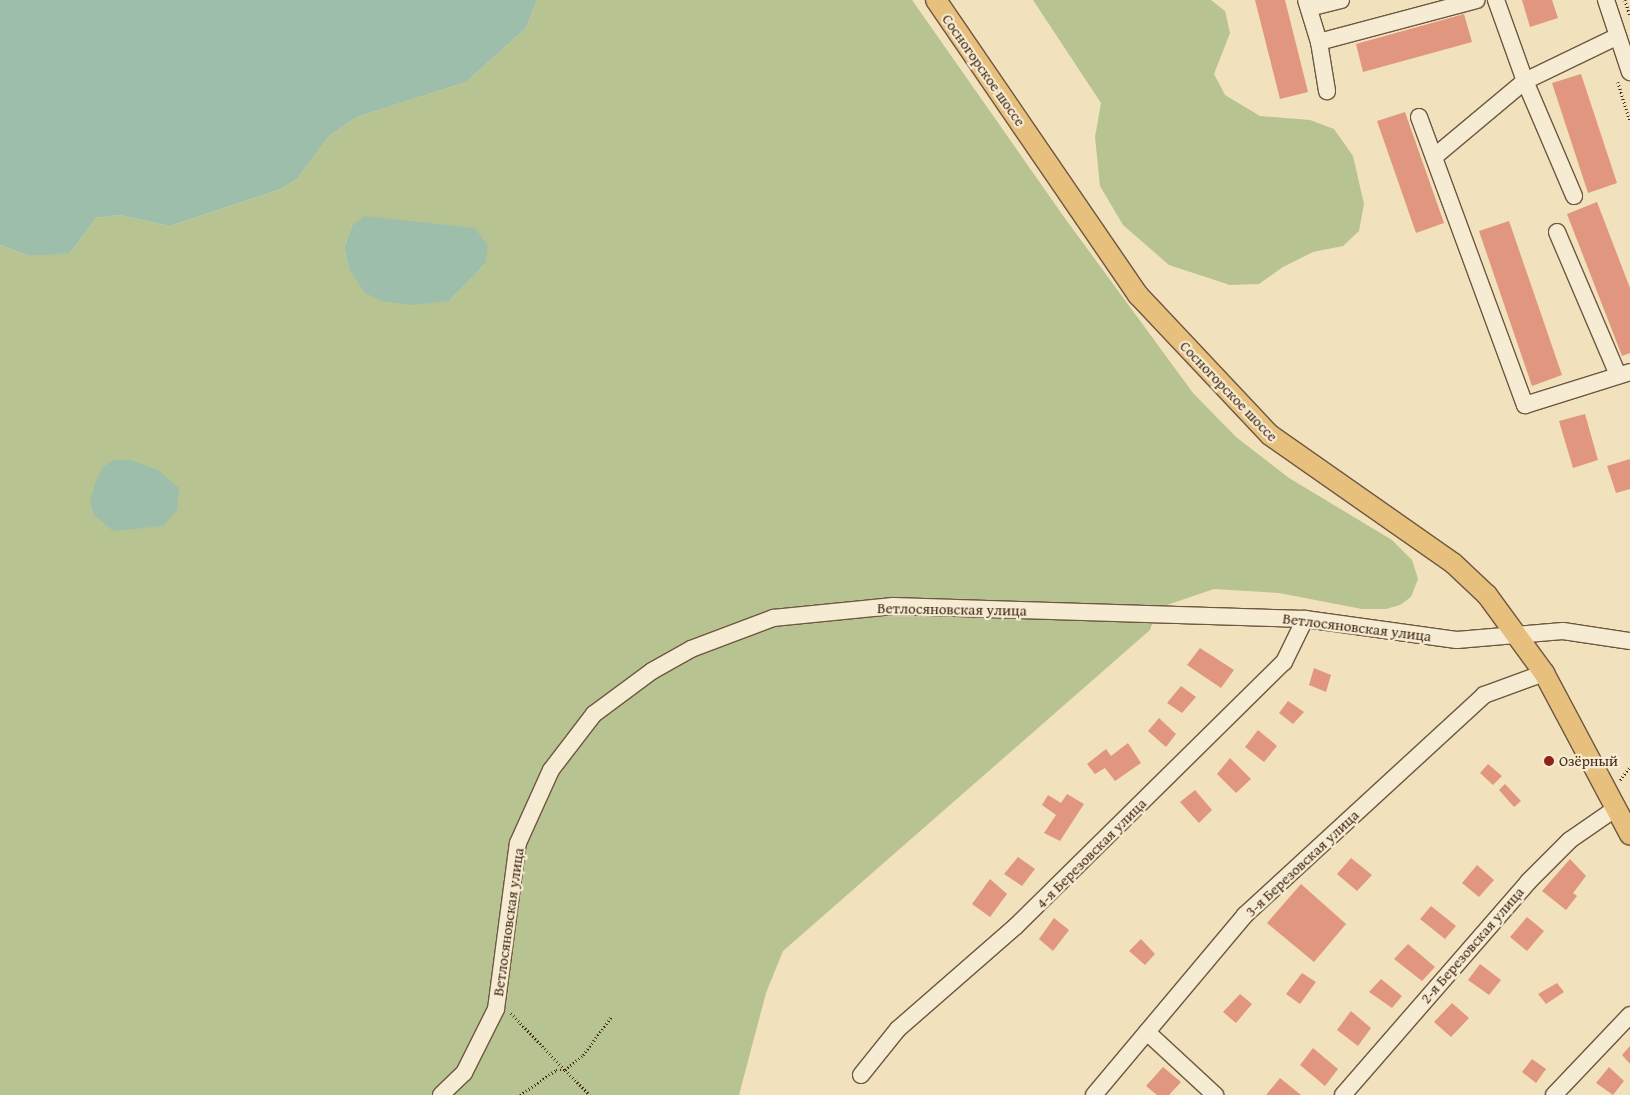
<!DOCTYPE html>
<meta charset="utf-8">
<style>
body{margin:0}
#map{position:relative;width:1630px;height:1095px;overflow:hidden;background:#f1e1bc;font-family:"Gentium Book Plus",serif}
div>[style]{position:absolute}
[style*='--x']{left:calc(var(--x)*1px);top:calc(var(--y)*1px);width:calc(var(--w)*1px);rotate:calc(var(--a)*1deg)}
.green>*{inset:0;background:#b8c392}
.water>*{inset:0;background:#9cbeab}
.building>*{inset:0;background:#e1977f}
.path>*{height:2.5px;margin-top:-1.25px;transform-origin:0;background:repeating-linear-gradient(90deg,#442917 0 1px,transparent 0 3.5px)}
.roads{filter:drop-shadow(1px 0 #6f5740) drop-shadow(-1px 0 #6f5740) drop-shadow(0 1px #6f5740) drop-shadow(0 -1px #6f5740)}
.minor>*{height:16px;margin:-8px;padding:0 8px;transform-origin:8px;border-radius:8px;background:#f6ecd3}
.major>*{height:20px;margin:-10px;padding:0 10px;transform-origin:10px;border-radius:10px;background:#e8c07e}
.dots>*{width:14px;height:14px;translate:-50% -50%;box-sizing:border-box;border:2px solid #f6ecd3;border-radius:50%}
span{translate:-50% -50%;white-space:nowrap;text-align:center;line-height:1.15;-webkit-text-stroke:4.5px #f6ecd3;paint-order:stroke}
.street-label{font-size:15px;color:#442917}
.poi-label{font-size:15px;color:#442917}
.left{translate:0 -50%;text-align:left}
</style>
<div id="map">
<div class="green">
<div style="clip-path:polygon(evenodd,537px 0,912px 0,1064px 217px,1193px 393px,1236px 437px,1289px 478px,1392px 540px,1412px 560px,1418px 579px,1411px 597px,1400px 605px,1386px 609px,1362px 609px,1279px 593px,1214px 589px,1158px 608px,1150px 630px,783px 951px,766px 993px,739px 1095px,0 1095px,0 245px,27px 255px,70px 253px,96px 218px,119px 215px,170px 226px,281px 189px,297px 179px,329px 136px,357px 117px,466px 82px,526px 28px,537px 0,352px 226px,485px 264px,449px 301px,349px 269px,344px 248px,352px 226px)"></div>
<div style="clip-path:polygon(1033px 0,1211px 0,1225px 11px,1230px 33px,1214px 74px,1225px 95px,1260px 116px,1310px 120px,1334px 129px,1353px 156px,1364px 204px,1359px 231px,1343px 246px,1313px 252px,1283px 267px,1259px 284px,1230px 285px,1169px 265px,1123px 225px,1100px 186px,1095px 137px,1101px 103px)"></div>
</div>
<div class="water">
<div style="clip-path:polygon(0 0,537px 0,526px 28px,466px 82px,357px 117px,329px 136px,297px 179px,281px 189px,170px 226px,119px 215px,96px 218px,70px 253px,47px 255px,27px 255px,0 245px)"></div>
<div style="clip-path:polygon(365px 216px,475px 228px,488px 246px,485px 264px,449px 301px,412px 305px,382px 301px,365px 293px,349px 269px,344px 248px,352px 226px)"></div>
<div style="clip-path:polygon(113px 460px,131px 460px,158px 470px,179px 488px,177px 510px,163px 526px,113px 531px,94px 515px,90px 502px,95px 483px,102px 468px)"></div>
</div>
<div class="building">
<div style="clip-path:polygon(1255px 0,1285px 0,1308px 92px,1280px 99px)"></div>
<div style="clip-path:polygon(1522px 0,1552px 0,1558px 18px,1530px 27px)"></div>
<div style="clip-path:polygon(1464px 14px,1472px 42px,1363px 72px,1356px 44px)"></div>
<div style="clip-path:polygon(1581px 74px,1617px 183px,1588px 193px,1552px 83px)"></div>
<div style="clip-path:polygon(1405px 112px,1444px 223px,1416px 233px,1377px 121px)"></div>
<div style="clip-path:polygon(1597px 202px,1630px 288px,1630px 353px,1622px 356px,1567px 214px)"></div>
<div style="clip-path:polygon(1509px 221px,1562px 375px,1532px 386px,1479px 231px)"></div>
<div style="clip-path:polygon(1585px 414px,1598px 460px,1573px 468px,1559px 421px)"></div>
<div style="clip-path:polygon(1630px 459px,1630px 489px,1616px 493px,1607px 466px)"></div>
<div style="clip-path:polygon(1200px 648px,1234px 670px,1221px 688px,1187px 665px)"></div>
<div style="clip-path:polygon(1314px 668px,1331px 675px,1326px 692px,1309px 685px)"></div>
<div style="clip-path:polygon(1181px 686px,1196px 697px,1182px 713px,1167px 703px)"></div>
<div style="clip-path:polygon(1288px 701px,1304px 712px,1293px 724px,1279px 713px)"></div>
<div style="clip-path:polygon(1159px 718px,1176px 734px,1166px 747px,1148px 731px)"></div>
<div style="clip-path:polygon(1258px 730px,1277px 746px,1264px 762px,1245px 747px)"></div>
<div style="clip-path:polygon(1128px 743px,1141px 763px,1115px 781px,1105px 768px,1095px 774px,1087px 764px,1106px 749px,1111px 756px)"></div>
<div style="clip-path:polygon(1230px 758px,1251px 779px,1236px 793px,1217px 774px)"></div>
<div style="clip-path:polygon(1488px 764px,1502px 776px,1493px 785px,1480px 773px)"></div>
<div style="clip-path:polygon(1505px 784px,1521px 801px,1514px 807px,1499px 790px)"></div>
<div style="clip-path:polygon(1195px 790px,1212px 810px,1199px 823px,1180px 802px)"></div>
<div style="clip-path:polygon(1067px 794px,1084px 804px,1060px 841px,1044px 833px,1056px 815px,1042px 805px,1048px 795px,1061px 803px)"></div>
<div style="clip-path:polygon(1018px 857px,1035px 869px,1022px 886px,1004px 874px)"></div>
<div style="clip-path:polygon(1351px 858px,1372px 875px,1357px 891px,1337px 874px)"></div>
<div style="clip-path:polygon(1570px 859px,1586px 876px,1573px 893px,1577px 896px,1566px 910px,1542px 891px)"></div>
<div style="clip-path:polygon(1477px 865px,1494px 880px,1479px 897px,1462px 883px)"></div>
<div style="clip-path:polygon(990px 879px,1007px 894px,990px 917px,972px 904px)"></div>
<div style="clip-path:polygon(1301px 884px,1346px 924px,1314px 962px,1267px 923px)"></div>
<div style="clip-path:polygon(1431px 906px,1456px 926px,1445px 939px,1420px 919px)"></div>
<div style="clip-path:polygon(1527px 917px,1544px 931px,1527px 951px,1510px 937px)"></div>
<div style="clip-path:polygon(1054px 918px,1069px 930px,1053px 951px,1039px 939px)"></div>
<div style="clip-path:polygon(1141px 939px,1155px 954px,1145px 965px,1129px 951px)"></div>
<div style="clip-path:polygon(1408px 944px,1435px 967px,1422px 981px,1394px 959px)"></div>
<div style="clip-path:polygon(1480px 964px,1501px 980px,1489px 995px,1468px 980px)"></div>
<div style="clip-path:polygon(1302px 973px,1316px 982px,1300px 1004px,1286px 994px)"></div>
<div style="clip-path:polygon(1381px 979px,1402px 996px,1392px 1008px,1369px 992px)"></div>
<div style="clip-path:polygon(1557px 983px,1564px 992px,1546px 1004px,1538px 994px)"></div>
<div style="clip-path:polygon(1240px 994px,1252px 1004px,1236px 1023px,1223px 1012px)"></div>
<div style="clip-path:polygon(1452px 1003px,1469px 1018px,1451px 1037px,1434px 1022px)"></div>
<div style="clip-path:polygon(1351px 1011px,1371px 1028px,1358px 1046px,1337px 1030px)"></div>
<div style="clip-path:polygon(1630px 1046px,1630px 1064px,1622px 1055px)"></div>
<div style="clip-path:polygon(1313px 1048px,1338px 1069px,1325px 1086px,1300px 1065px)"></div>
<div style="clip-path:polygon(1532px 1059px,1546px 1069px,1536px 1083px,1522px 1072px)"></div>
<div style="clip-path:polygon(1163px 1067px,1181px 1082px,1169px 1095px,1157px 1095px,1146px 1086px)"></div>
<div style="clip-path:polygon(1609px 1067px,1624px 1081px,1613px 1095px,1596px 1083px)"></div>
<div style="clip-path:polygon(1280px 1078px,1301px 1095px,1266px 1095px)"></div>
</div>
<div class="path">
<div style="--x:1625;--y:0;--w:16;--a:72"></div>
<div style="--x:1618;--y:82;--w:41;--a:72.9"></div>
<div style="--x:1620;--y:780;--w:17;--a:-54"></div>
<div style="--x:511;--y:1013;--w:79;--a:46.5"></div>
<div style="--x:565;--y:1070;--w:23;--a:-40"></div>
<div style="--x:583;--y:1055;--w:47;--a:-53.6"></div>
<div style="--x:520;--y:1095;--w:44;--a:-34.8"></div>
<div style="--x:556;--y:1070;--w:9;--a:0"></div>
<div style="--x:565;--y:1070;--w:35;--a:45"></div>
</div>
<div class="roads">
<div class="minor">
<div style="--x:1306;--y:0;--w:44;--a:72.8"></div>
<div style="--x:1319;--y:42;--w:50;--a:80.7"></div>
<div style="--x:1496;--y:0;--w:86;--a:70.3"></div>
<div style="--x:1525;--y:81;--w:125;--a:66.9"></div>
<div style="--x:1606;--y:0;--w:76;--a:71.6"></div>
<div style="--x:1309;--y:8;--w:33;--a:-14"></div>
<div style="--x:1319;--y:42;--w:163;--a:-14.9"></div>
<div style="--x:1419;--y:117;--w:307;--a:69.8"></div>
<div style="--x:1525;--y:405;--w:110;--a:-17.4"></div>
<div style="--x:1434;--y:157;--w:119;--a:-39.9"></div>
<div style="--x:1525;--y:81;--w:103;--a:-25.8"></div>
<div style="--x:1557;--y:232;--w:155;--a:66.9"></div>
<div style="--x:1147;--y:1032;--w:93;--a:42.8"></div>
<div style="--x:861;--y:1075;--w:59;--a:-51.2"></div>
<div style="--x:898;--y:1029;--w:157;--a:-41.1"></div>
<div style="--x:1016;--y:926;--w:376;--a:-44.6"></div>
<div style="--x:1284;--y:662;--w:48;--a:-64"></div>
<div style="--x:441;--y:1095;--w:32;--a:-44"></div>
<div style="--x:464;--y:1073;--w:72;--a:-63.4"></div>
<div style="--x:496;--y:1009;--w:167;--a:-82.5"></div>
<div style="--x:518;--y:843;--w:80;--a:-65.7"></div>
<div style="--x:551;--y:770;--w:71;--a:-52.5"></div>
<div style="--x:594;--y:714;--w:72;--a:-36.6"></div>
<div style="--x:652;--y:671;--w:45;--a:-29.4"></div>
<div style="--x:691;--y:649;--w:88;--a:-20.7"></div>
<div style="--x:773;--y:618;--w:121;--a:-5.7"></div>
<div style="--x:893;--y:606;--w:412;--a:1.8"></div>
<div style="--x:1305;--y:619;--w:153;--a:7.9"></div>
<div style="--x:1457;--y:640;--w:106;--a:-4.9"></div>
<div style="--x:1563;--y:631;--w:68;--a:8.5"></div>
<div style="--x:1094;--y:1095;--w:235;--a:-50"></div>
<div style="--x:1245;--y:915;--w:325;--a:-42.6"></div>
<div style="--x:1484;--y:695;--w:64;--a:-20.1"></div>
<div style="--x:1343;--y:1095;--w:282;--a:-49"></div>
<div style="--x:1528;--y:882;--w:59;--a:-45"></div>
<div style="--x:1570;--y:840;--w:55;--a:-34.6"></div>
<div style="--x:1554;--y:1095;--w:110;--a:-46.5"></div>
</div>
<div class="major">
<div style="--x:936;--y:0;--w:358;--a:55.6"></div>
<div style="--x:1138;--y:295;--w:192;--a:46.7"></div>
<div style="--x:1270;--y:435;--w:223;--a:35"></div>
<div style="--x:1453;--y:563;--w:47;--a:43.3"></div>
<div style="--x:1487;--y:595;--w:97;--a:53.8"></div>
<div style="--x:1544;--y:673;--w:183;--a:62"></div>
</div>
</div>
<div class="dots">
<div style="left:1549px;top:761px;background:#8f2418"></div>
</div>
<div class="street-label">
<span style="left:984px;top:70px;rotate:55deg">Сосногорское шоссе</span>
<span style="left:1229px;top:391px;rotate:46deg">Сосногорское шоссе</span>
<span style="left:952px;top:609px;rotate:1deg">Ветлосяновская улица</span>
<span style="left:1357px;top:627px;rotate:7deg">Ветлосяновская улица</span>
<span style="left:1091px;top:853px;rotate:-45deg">4-я Березовская улица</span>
<span style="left:1302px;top:863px;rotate:-43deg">3-я Березовская улица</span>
<span style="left:508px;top:922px;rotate:-82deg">Ветлосяновская улица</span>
<span style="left:1472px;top:945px;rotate:-49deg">2-я Березовская улица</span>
</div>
<div class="poi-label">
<span class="left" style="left:1559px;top:761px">Озёрный</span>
</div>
</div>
